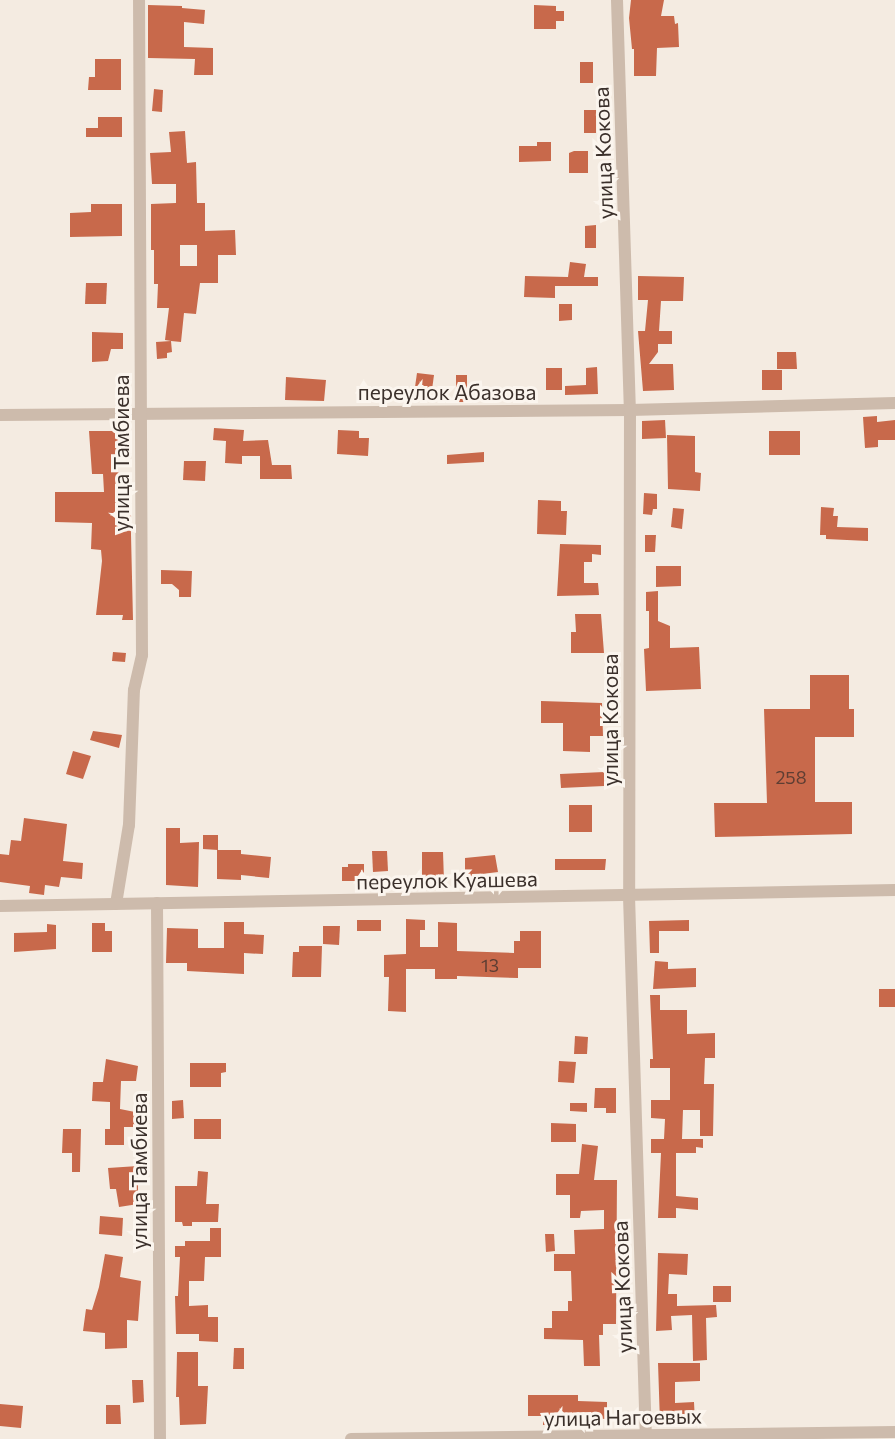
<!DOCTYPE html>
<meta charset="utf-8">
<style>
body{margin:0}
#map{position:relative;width:895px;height:1439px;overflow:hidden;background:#f4ebe1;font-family:Commissioner,sans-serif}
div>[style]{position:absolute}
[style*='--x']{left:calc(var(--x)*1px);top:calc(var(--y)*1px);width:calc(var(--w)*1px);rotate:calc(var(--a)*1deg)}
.building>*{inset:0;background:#c8694b}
.street>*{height:12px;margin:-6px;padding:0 6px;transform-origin:6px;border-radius:6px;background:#cdbbac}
span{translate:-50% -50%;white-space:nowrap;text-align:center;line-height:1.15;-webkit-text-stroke:6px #fbf5ee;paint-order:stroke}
.number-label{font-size:18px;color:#5e3e33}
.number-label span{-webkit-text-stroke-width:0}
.street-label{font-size:21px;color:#3b302b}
</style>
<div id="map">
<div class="building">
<div style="clip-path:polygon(631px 0,664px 0,661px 16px,674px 16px,675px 24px,678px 23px,679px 47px,657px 48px,656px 76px,634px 76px,634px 49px,632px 49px,629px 18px)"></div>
<div style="clip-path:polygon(148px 5px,182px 6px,182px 8px,205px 10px,204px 24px,184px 22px,184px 47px,213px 48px,213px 75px,194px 75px,195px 59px,148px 58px)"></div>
<div style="clip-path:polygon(534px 5px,556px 6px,556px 11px,564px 11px,564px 21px,556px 21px,556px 29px,534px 29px)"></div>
<div style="clip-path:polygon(95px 59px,121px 59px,121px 90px,88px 90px,89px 77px,95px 77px)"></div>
<div style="clip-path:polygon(580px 62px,593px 62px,593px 83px,580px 83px)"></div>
<div style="clip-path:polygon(154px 89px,163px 90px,162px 112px,152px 111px)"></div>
<div style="clip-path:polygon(584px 110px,596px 110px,596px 133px,584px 133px)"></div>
<div style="clip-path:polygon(98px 117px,122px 117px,122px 137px,86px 137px,86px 128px,98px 128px)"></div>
<div style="clip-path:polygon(evenodd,185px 131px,187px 163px,196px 162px,197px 203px,205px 203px,205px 231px,235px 230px,236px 255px,218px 255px,218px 283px,200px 283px,196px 314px,184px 313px,181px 342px,171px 341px,172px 352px,167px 353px,167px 358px,157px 359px,156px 342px,171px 341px,165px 340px,169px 308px,157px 308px,158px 284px,154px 284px,154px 250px,151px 250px,151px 204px,176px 203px,176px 184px,152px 184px,150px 153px,171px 152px,169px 132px,185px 131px,180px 245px,197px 245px,197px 266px,180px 266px,180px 245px)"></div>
<div style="clip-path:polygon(537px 142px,551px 142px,551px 161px,519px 162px,519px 146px,537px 146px)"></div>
<div style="clip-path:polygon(574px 151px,588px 151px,588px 173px,569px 173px,569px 153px)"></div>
<div style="clip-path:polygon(91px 204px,122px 204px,122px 236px,70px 237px,70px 213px,91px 212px)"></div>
<div style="clip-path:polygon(596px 225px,596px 248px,585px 248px,585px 226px)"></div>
<div style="clip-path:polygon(570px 262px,586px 264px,584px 277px,598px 277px,598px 286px,555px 286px,555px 298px,524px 297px,525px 276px,568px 277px)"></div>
<div style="clip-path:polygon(638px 276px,684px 277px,683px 301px,661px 301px,659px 331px,672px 331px,672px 344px,658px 344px,658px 352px,649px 364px,673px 364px,674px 390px,643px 391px,638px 331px,645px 331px,648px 300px,638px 300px)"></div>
<div style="clip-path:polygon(86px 283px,107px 283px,106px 304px,85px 304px)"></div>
<div style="clip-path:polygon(559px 304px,572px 304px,572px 320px,559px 321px)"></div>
<div style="clip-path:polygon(92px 332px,123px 333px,123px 349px,111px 349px,108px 361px,92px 362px)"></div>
<div style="clip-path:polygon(777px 352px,796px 352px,797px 369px,777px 369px)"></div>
<div style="clip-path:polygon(597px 367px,598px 394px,565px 395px,565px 386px,586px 385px,586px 368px)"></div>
<div style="clip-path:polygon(546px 368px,562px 368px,562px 390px,546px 390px)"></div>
<div style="clip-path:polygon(762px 370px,782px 370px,782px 390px,762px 390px)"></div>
<div style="clip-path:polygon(417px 373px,434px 375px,431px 397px,414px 394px)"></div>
<div style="clip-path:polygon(456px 375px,467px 375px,467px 402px,456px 402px)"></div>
<div style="clip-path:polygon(286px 377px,326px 380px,324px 401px,285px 400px)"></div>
<div style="clip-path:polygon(877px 416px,877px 422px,895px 420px,895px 440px,878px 440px,878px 447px,865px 448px,863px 417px)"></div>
<div style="clip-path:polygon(665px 420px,666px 438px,642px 439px,642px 421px)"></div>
<div style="clip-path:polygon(214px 428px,244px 430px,243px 441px,268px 440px,272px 465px,291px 465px,292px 479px,260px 479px,260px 456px,242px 456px,242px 464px,225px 463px,226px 441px,213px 440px)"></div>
<div style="clip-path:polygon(338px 430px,359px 431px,359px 438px,369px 438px,368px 456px,337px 454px)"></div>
<div style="clip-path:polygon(89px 431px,127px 431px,127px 459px,118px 459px,119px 492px,130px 492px,133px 620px,122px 620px,123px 615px,96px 615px,102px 561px,101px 550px,91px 549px,92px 523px,55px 522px,55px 492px,104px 492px,103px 474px,92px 474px)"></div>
<div style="clip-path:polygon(769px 431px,800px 431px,800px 455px,769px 455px)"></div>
<div style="clip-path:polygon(667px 435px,695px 436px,695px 472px,701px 473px,700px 491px,668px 489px)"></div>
<div style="clip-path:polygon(484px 452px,484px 462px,447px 464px,447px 455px)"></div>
<div style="clip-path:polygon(184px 461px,206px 461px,205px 481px,183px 480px)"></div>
<div style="clip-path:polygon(644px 493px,657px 494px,657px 509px,653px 509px,652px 515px,643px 514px)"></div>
<div style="clip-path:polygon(538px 500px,561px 501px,561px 511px,567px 511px,566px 535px,537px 534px)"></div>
<div style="clip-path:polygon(821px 507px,834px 508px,833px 516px,838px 516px,837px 527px,868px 528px,868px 541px,826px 539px,826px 535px,820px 535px)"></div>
<div style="clip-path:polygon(673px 508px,684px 509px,682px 529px,671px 527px)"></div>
<div style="clip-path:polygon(645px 535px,656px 535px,655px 552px,645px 552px)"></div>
<div style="clip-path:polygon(560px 544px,601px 545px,601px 555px,592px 554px,592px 562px,584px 562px,584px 583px,598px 583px,599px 595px,557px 596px)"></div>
<div style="clip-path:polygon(656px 566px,681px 566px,681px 586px,656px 587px)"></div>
<div style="clip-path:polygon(161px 570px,192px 571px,191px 597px,179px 597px,179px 590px,172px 584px,161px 584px)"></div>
<div style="clip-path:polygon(658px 591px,658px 621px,670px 626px,670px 648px,699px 647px,701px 689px,646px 691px,644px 649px,649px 648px,649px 611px,646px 611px,646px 592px)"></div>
<div style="clip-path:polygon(575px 614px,601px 614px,604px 653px,571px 653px,571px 632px,576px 632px)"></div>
<div style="clip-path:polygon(113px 652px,126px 653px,125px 662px,112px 661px)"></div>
<div style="clip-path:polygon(810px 675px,849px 675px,849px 709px,854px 709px,854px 737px,815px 737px,815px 802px,852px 802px,852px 834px,715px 837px,714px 803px,767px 803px,764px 709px,810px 709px)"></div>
<div style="clip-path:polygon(541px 701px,602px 703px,603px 736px,590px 736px,590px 752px,563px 751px,563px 723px,541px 723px)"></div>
<div style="clip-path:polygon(93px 731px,122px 735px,119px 748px,90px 740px)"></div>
<div style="clip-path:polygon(73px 751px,91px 756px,83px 779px,66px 774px)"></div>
<div style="clip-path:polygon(604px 772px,604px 786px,561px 788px,560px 774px)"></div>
<div style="clip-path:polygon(569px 805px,592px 805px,592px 832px,569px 832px)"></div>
<div style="clip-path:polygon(24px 818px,67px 824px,63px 861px,83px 863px,82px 879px,61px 877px,59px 887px,45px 885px,44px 895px,29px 893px,30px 886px,0 882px,0 854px,9px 855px,11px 840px,21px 841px)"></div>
<div style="clip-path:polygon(166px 828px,180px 828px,180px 843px,199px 842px,198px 887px,166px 885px)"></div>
<div style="clip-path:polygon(203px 835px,218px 835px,218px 850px,203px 849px)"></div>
<div style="clip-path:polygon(217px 850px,241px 850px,241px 854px,271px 857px,269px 878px,241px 875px,241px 880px,217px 879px)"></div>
<div style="clip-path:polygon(372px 851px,387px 851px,388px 871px,373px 872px)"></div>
<div style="clip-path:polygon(422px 852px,443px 852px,444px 881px,422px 881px)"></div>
<div style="clip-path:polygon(495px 855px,498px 872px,482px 874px,482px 882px,465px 883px,465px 858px)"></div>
<div style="clip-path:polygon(555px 859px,606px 859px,605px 870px,555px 870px)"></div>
<div style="clip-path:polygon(348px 864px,364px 864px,364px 881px,342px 881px,342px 867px,348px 867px)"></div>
<div style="clip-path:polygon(406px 919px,425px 920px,425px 930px,420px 930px,420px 947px,438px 947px,438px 922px,457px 923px,457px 951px,514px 953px,514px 941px,520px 941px,520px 931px,541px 931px,541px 968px,518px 968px,518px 978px,457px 976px,457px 979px,435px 979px,435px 969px,406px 969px,406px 1012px,388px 1011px,389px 977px,384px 977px,384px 955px,406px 954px)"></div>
<div style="clip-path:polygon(357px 920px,381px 920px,381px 931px,357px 931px)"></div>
<div style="clip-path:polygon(689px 920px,689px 931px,659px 931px,659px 953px,650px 953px,649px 921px)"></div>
<div style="clip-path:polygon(224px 922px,244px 922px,244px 934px,264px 935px,263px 954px,244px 953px,244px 974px,187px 971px,187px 963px,166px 963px,167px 928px,198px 929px,198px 948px,224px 948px)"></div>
<div style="clip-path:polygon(92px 923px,105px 923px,105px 931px,112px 931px,112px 952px,92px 952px)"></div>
<div style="clip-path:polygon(47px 924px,56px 925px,56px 949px,14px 952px,14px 933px,47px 932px)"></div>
<div style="clip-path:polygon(323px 926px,340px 926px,339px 945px,323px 944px)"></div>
<div style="clip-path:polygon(299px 946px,322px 946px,321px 977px,292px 977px,293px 952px,299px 952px)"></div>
<div style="clip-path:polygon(655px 961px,668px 962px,668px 969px,696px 968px,696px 987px,653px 989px)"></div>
<div style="clip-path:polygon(879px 989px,895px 989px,895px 1007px,879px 1007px)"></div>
<div style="clip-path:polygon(650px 995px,660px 995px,660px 1010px,687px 1010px,687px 1034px,715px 1033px,715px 1058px,705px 1058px,704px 1084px,714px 1084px,713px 1136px,700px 1136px,700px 1110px,683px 1110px,682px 1139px,703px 1139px,703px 1148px,696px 1147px,696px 1153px,676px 1153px,676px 1196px,698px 1198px,698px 1210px,676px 1208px,676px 1218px,658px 1218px,661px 1153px,651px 1153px,651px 1139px,664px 1139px,665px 1119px,651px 1118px,651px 1100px,670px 1100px,670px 1068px,650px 1068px,650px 1059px,653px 1059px)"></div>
<div style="clip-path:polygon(575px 1036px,588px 1037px,587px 1054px,574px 1054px)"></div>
<div style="clip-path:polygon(106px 1059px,138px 1066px,136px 1081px,121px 1081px,120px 1109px,140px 1113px,140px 1127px,124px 1127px,124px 1145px,105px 1145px,105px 1129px,110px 1129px,110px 1102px,92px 1101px,93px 1082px,103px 1082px)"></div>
<div style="clip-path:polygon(559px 1061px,576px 1062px,574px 1083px,558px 1082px)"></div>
<div style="clip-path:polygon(190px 1063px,226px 1063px,226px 1072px,221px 1073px,221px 1087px,190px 1087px)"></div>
<div style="clip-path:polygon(595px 1088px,616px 1088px,616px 1113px,606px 1113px,606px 1108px,594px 1108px)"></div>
<div style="clip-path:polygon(183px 1100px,184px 1118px,172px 1119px,172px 1101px)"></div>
<div style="clip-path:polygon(570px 1103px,587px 1103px,587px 1112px,570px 1111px)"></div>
<div style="clip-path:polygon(194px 1119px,221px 1119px,221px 1139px,194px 1139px)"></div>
<div style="clip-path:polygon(551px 1123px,576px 1124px,576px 1142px,551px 1142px)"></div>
<div style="clip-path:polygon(63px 1129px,81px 1129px,80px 1172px,72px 1172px,72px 1153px,62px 1153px)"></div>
<div style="clip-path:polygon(582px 1144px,598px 1146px,594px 1180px,617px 1180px,616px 1324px,603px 1324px,603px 1335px,599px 1335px,600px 1366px,584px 1366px,583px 1340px,544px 1339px,544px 1328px,552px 1328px,552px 1311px,568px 1311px,568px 1301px,572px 1301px,571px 1271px,554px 1271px,554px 1254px,575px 1254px,574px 1230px,604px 1229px,604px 1210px,581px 1211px,580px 1218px,570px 1218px,570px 1195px,556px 1195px,556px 1174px,579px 1174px)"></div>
<div style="clip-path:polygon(138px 1166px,138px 1204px,119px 1207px,116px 1189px,110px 1189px,108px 1168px)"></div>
<div style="clip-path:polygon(198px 1171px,208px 1172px,206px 1204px,219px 1204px,218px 1222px,192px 1222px,192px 1226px,183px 1226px,182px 1222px,175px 1222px,175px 1186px,197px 1186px)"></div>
<div style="clip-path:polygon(100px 1216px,123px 1218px,122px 1236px,99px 1234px)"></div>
<div style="clip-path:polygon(210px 1228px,221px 1228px,221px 1257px,205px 1257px,204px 1281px,189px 1281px,189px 1306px,208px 1305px,208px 1317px,218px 1317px,218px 1342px,199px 1341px,199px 1334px,176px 1334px,175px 1296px,178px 1296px,180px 1257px,175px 1257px,175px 1246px,185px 1246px,185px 1241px,210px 1241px)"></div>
<div style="clip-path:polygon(545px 1234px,554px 1234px,555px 1251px,546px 1252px)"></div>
<div style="clip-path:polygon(658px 1253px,688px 1254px,687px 1275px,669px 1274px,668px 1294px,677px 1294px,677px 1306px,716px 1305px,717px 1317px,706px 1318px,707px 1360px,693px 1361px,692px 1315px,671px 1316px,672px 1330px,656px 1331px)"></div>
<div style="clip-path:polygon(105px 1254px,123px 1257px,120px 1277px,141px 1281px,138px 1321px,127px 1320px,127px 1348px,105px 1349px,105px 1333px,83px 1331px,86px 1309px,92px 1310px,99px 1287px)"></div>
<div style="clip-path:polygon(713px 1286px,731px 1286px,731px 1302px,713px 1302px)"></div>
<div style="clip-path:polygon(234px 1348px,244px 1348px,244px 1369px,233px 1369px)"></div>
<div style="clip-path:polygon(177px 1352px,198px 1352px,198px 1386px,208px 1386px,206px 1424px,180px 1425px,179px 1397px,176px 1397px)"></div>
<div style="clip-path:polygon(658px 1363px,700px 1363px,700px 1381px,675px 1382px,675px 1403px,694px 1402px,695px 1422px,660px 1423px)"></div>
<div style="clip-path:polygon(132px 1380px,143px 1380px,144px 1402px,133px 1403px)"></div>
<div style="clip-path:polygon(528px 1395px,578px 1395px,578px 1401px,607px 1402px,607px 1419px,556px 1417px,556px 1425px,543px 1425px,543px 1416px,528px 1416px)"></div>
<div style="clip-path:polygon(0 1404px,23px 1406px,21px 1428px,0 1426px)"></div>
<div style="clip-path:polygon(106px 1405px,120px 1405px,121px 1424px,106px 1424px)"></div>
</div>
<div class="street">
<div style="--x:617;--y:0;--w:410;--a:88.2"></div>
<div style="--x:630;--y:410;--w:486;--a:90.1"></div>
<div style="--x:629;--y:896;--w:543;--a:88.21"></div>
<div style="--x:0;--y:415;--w:630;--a:-0.45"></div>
<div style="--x:630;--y:410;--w:265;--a:-1.5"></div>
<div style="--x:157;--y:903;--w:536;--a:89.68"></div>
<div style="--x:116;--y:904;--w:80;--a:-80.7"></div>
<div style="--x:129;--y:825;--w:135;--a:-87.9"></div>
<div style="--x:134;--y:690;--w:36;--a:-77"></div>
<div style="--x:142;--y:655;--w:655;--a:-90.26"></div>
<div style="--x:0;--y:906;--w:895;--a:-1.02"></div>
<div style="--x:351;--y:1439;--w:544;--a:-0.74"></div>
</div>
<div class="number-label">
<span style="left:791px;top:777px">258</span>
<span style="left:490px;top:965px">13</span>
</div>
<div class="street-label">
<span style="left:603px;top:153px;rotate:-92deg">улица Кокова</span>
<span style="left:447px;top:392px">переулок Абазова</span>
<span style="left:121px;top:453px;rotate:-90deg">улица Тамбиева</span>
<span style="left:610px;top:720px;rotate:-90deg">улица Кокова</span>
<span style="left:447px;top:880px;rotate:-1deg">переулок Куашева</span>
<span style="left:139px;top:1171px;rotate:-90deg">улица Тамбиева</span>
<span style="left:622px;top:1287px;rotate:-92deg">улица Кокова</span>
<span style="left:623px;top:1417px;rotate:-1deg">улица Нагоевых</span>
</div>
</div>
